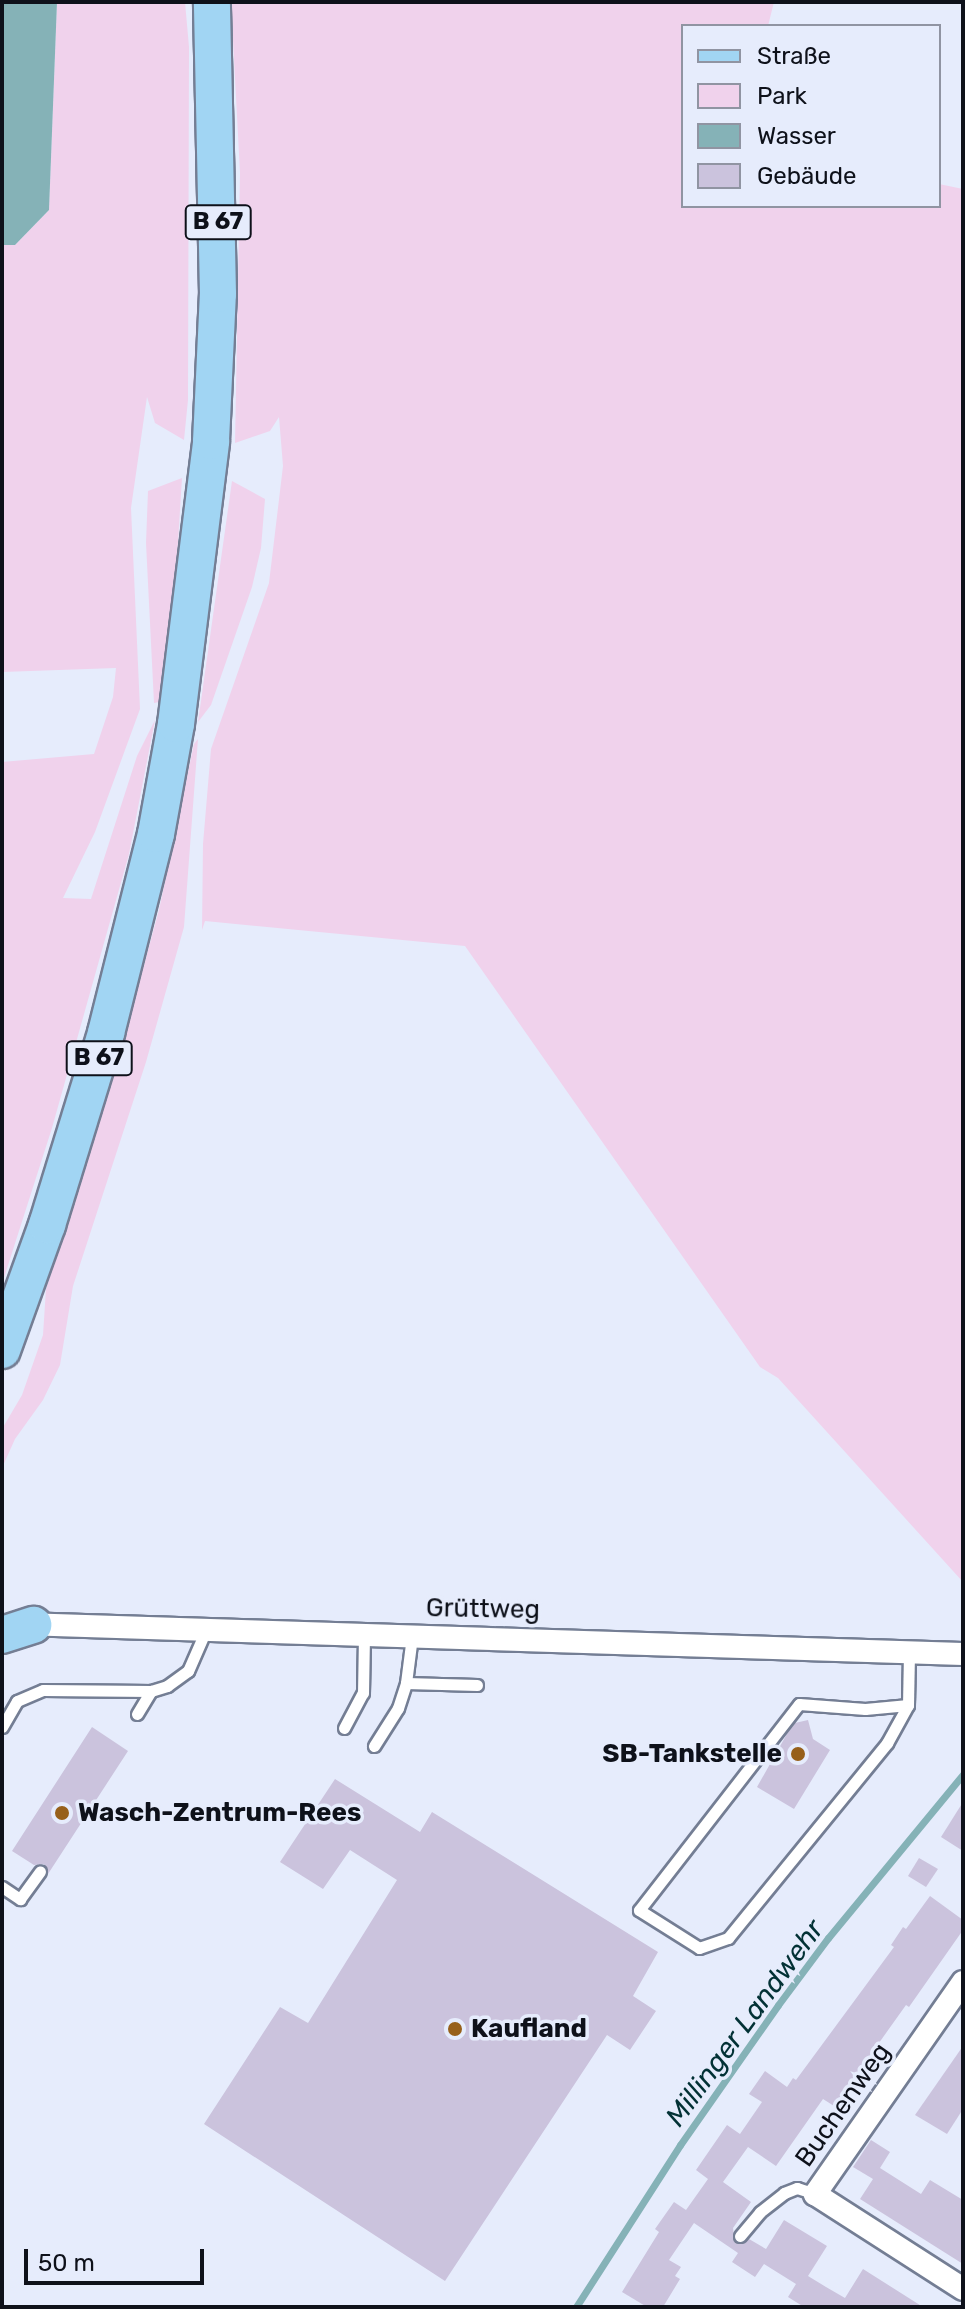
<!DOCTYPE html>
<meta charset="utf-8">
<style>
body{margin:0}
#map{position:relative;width:965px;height:2309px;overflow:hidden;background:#e6ecfc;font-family:Rubik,sans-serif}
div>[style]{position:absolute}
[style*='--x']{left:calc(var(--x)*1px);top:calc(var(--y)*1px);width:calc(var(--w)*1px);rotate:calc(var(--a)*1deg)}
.green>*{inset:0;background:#f0d2ec}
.water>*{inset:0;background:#85b2b7}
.stream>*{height:7px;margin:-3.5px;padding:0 3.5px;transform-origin:3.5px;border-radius:3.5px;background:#85b2b7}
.building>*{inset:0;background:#cbc3dd}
.roads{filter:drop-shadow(2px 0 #747e94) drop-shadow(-2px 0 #747e94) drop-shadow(0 2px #747e94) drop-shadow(0 -2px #747e94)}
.lane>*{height:11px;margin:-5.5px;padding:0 5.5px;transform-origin:5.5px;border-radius:5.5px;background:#fff}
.street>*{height:22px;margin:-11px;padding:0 11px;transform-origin:11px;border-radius:11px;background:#fff}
.primary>*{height:36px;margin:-18px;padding:0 18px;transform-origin:18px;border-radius:18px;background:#a1d5f3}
.dots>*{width:22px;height:22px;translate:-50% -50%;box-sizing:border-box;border:4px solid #e6ecfc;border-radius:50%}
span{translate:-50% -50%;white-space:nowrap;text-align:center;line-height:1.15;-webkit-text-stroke:7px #e6ecfc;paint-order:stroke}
.shield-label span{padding:2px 6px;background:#e6ecfc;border:2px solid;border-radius:6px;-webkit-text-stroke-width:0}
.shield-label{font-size:24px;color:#0e111a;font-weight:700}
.street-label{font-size:26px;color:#0e111a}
.poi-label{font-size:26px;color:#0e111a;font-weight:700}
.right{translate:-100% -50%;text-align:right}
.left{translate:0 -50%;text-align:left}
.water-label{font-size:28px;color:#023135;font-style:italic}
.frame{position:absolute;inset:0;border:4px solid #0e111a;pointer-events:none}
.legend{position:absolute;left:681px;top:24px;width:260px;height:184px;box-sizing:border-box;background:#e6ecfc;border:2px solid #9094a2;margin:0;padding:10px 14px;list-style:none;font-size:24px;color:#0e111a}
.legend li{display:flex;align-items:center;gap:16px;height:40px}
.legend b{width:40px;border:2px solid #9094a2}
.scale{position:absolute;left:24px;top:2249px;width:180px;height:36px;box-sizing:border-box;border:4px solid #0e111a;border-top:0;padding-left:10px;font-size:24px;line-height:28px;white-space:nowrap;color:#0e111a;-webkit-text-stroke:6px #e6ecfc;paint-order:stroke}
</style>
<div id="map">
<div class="green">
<div style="clip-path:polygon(57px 2px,185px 2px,189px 47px,188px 400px,184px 440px,155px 423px,147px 397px,131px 508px,140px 709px,95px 832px,63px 898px,91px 899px,137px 756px,155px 720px,129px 854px,52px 1128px,2px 1284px,2px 762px,94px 754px,113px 697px,116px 668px,2px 672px,2px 245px,15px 245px,49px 210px)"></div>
<div style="clip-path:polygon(231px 2px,774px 2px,768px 26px,683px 26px,683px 206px,939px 206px,939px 184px,963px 189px,963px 1582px,778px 1378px,760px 1367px,465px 946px,205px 921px,202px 930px,203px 844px,211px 749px,269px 583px,283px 466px,279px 417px,270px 431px,235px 443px,240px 173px)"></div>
<div style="clip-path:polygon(182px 478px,176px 574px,159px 702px,154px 703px,146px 543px,148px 491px)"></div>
<div style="clip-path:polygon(232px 481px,265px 499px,261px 548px,252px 587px,211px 705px,198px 722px)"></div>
<div style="clip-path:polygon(198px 739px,184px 927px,146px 1062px,73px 1286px,60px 1365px,43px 1400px,15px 1439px,2px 1468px,2px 1429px,22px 1395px,43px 1335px,46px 1289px,119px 1057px,159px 910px,194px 744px)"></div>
</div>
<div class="water">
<div style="clip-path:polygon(2px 2px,57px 2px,49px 210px,15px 245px,2px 245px)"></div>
</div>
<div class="stream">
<div style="--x:576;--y:2307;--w:193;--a:-57.3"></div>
<div style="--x:680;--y:2145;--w:171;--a:-55"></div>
<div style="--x:778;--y:2005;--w:84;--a:-53.3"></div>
<div style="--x:828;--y:1938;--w:212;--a:-50.5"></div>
</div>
<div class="building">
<div style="clip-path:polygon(808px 1720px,813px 1739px,830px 1750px,794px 1809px,757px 1787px,788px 1732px,795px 1723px)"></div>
<div style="clip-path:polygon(92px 1727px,128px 1751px,48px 1874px,44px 1864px,34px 1865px,12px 1851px)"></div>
<div style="clip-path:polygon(335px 1779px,420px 1832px,432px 1812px,658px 1952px,633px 1996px,656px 2011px,630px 2050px,607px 2035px,445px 2281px,204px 2124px,280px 2007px,308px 2023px,397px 1880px,350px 1850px,323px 1889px,280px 1862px)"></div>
<div style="clip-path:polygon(963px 1802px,963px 1851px,941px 1837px)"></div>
<div style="clip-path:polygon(919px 1858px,938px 1869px,926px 1887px,908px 1876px)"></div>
<div style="clip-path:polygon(930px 1896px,963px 1920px,963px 1930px,909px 2007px,906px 2005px,834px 2106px,823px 2099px,776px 2166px,748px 2147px,723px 2182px,751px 2202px,733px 2228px,735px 2243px,742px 2244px,749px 2239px,766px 2249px,784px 2220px,827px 2246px,808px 2276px,826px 2287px,845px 2298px,863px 2269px,923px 2307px,804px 2307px,788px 2297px,796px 2284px,764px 2264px,755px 2277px,732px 2262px,738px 2253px,694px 2223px,669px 2260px,681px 2267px,675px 2276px,680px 2279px,663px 2307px,647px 2307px,622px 2292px,659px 2232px,655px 2229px,674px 2202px,686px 2210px,708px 2179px,696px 2170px,727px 2125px,740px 2134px,762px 2102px,749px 2094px,765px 2071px,787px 2087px,793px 2078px,796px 2080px,894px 1947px,891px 1945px,903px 1927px,906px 1929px)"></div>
<div style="clip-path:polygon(963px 2046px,963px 2109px,947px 2134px,915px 2115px)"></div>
<div style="clip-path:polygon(871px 2140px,890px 2152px,880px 2168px,921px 2194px,930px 2180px,963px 2200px,963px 2264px,860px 2199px,873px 2179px,853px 2167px)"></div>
</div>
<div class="roads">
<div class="lane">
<div style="--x:406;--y:1683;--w:71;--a:1.6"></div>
<div style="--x:908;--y:1705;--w:43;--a:174.7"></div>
<div style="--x:865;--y:1709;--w:66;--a:-175.7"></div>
<div style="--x:799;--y:1704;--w:261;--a:127.8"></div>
<div style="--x:639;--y:1910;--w:71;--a:32.3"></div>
<div style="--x:699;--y:1948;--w:31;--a:-19"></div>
<div style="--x:728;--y:1938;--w:252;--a:-50.8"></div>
<div style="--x:887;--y:1743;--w:43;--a:-61.1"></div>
<div style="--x:908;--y:1705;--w:54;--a:-88.9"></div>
<div style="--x:137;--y:1714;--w:27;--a:-59"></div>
<div style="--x:2;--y:1727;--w:30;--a:-60"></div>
<div style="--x:17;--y:1701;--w:28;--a:-23"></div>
<div style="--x:43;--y:1690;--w:108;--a:0.5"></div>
<div style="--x:151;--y:1691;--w:17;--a:-17"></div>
<div style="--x:167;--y:1686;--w:26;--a:-36"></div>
<div style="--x:188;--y:1671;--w:43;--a:-66.4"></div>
<div style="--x:344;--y:1728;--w:40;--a:-62"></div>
<div style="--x:363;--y:1693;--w:58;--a:-89"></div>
<div style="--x:374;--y:1746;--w:45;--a:-57.7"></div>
<div style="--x:398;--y:1708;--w:26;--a:-72"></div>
<div style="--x:406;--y:1683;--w:47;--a:-82.7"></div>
<div style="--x:2;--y:1887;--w:22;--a:34"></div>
<div style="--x:20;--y:1899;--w:34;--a:-54"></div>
<div style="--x:740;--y:2236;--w:31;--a:-50"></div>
<div style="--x:760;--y:2212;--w:31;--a:-38"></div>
<div style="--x:784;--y:2193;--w:14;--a:-21"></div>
<div style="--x:797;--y:2188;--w:19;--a:18"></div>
</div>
<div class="street">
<div style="--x:23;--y:1624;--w:940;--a:1.83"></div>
<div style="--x:963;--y:1982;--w:259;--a:124.9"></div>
<div style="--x:815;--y:2194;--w:176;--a:32.7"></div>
</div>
<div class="primary">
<div style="--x:2;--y:1350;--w:133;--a:-70.2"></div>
<div style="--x:47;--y:1225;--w:201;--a:-72.9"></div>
<div style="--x:106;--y:1033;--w:205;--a:-75.9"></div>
<div style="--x:156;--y:834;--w:112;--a:-79.7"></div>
<div style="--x:176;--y:724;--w:285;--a:-82.9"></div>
<div style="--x:211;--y:441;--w:147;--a:-87.3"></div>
<div style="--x:218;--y:294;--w:292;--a:-91.2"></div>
<div style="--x:2;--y:1635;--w:33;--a:-18"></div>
</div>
</div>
<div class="dots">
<div style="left:798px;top:1754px;background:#97601a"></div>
<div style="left:62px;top:1813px;background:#97601a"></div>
<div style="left:455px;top:2029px;background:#97601a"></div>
</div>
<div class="shield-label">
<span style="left:218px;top:222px">B 67</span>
<span style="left:99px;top:1058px">B 67</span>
</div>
<div class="street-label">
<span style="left:483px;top:1609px;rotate:1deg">Grüttweg</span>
<span style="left:843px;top:2105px;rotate:-55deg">Buchenweg</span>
</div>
<div class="poi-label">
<span class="right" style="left:782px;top:1754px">SB-Tankstelle</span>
<span class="left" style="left:78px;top:1813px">Wasch-Zentrum-Rees</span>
<span class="left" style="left:471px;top:2029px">Kaufland</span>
</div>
<div class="water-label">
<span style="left:745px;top:2023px;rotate:-54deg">Millinger Landwehr</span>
</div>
<div class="frame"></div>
<ul class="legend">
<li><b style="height:10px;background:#a1d5f3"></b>Straße</li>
<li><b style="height:22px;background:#f0d2ec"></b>Park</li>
<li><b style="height:22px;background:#85b2b7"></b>Wasser</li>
<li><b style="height:22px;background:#cbc3dd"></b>Gebäude</li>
</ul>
<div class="scale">50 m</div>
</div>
